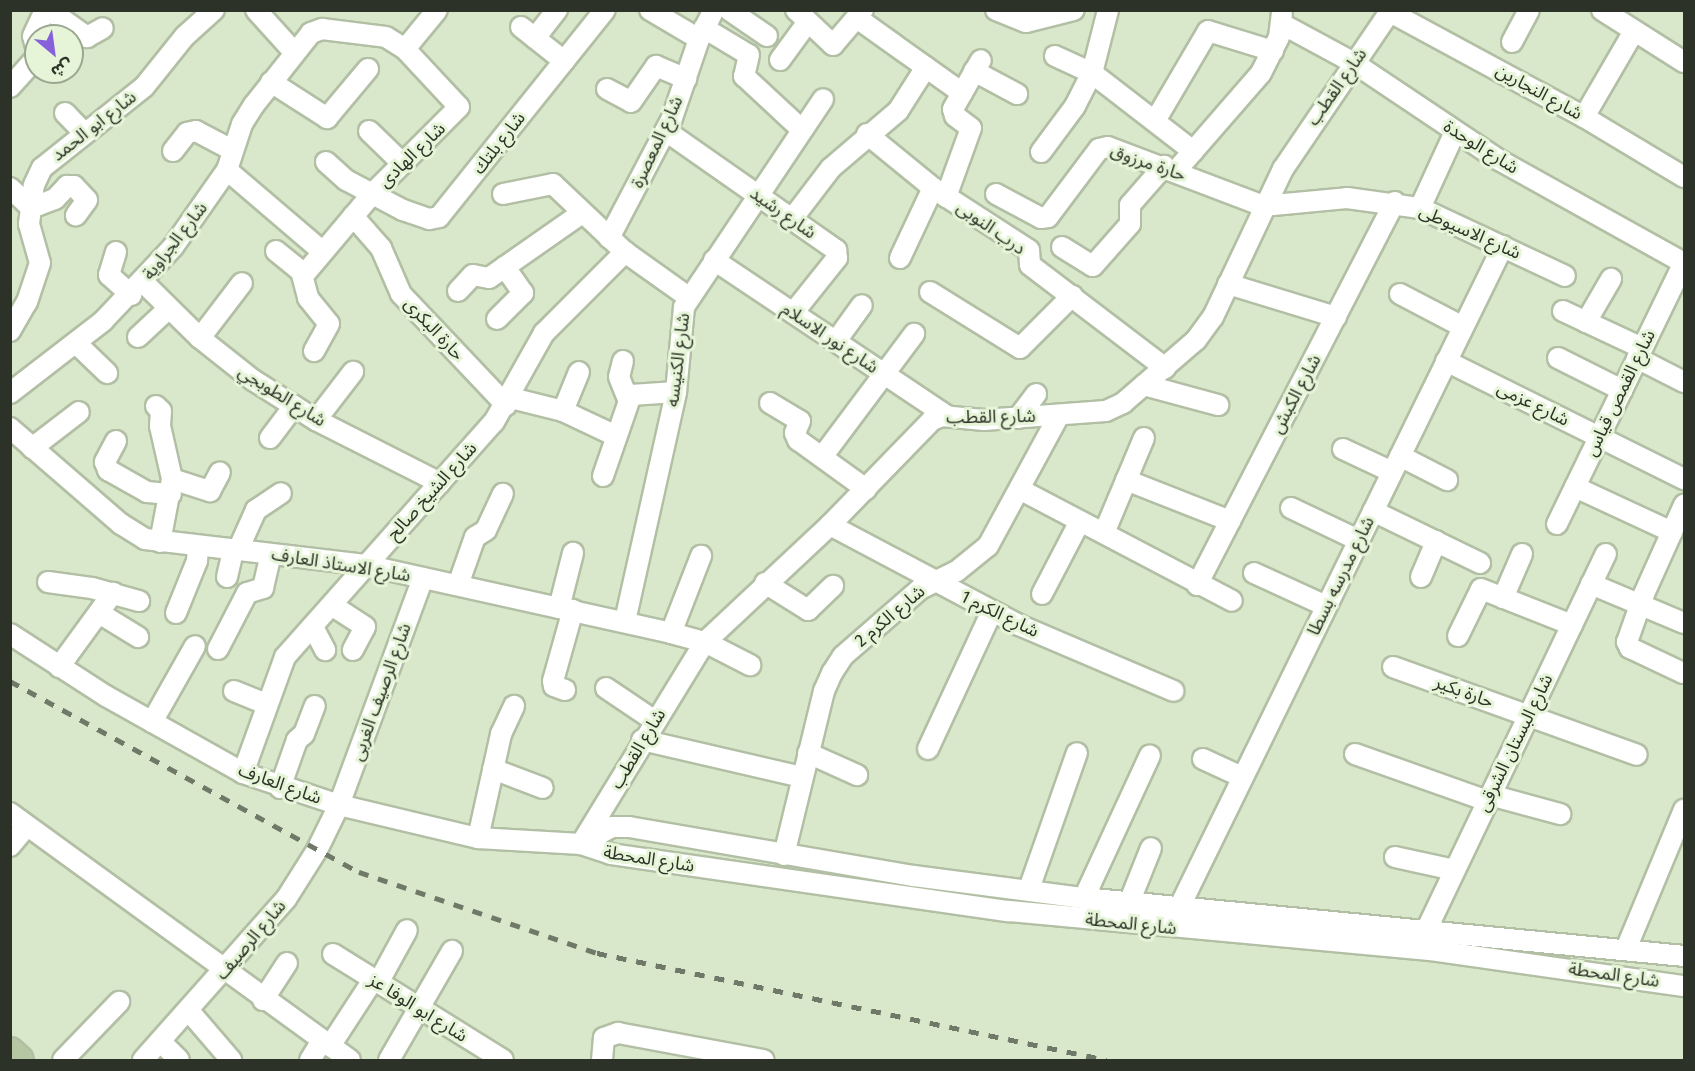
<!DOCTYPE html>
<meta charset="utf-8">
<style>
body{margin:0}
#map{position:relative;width:1695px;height:1071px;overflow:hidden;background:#d9e8cb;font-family:"Fira Sans Condensed","Noto Sans Arabic",sans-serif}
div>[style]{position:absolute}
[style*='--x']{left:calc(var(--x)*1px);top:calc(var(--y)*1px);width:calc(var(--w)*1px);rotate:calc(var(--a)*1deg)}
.roads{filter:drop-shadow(2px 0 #b2bfa4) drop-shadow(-2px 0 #b2bfa4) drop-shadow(0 2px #b2bfa4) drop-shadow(0 -2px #b2bfa4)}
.minor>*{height:20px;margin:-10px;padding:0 10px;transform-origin:10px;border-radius:10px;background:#fff}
.major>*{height:26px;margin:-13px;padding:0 13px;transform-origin:13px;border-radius:13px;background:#b6c8a3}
.rail>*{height:4.5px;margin-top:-2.25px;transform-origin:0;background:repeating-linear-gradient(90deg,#707967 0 10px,transparent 0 20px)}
span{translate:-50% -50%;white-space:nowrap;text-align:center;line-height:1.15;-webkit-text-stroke:6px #e6f5d8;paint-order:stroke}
.street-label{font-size:18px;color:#2c3227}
.frame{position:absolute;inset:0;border:12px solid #2c3227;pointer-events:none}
.north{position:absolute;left:24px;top:24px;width:60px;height:60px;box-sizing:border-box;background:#e6f5d8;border:2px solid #9ca791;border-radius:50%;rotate:151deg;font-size:16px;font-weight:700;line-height:24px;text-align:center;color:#2c3227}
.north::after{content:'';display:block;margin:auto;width:21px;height:27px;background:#8661db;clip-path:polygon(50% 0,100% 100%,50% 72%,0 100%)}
</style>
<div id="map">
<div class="roads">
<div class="minor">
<div style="--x:49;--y:10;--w:47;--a:35.4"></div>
<div style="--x:87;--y:37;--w:18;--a:-29"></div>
<div style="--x:256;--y:10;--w:57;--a:47.9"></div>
<div style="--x:650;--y:10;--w:57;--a:30.6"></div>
<div style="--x:729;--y:10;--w:46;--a:34.4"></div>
<div style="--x:796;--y:10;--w:51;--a:43.4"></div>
<div style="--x:833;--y:45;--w:46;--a:-49.4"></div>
<div style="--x:996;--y:10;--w:32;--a:22"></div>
<div style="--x:1026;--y:22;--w:49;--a:-14"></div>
<div style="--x:1602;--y:10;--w:97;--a:32.4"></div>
<div style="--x:1390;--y:12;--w:221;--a:28.4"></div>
<div style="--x:1584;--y:117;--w:117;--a:31"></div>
<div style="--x:857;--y:18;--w:129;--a:35.5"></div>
<div style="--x:1282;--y:24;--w:82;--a:28.4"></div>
<div style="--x:1354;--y:63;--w:174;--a:33.8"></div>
<div style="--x:1499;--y:160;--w:212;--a:29.1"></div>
<div style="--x:521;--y:27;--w:55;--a:38.3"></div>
<div style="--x:704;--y:28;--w:52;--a:31"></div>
<div style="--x:749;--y:55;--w:22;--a:103"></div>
<div style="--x:744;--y:76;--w:78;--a:42.9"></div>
<div style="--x:535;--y:38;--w:36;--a:-52"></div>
<div style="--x:1512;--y:42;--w:36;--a:-62"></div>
<div style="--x:36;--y:47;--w:11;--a:-105"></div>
<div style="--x:33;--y:36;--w:29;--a:-65"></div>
<div style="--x:405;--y:49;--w:50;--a:-50.6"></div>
<div style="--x:1055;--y:56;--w:41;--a:24.7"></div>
<div style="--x:1092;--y:73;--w:128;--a:37.7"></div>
<div style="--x:780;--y:60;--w:46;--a:-53.9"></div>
<div style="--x:974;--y:71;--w:49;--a:28.1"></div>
<div style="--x:271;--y:82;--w:67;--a:32.7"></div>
<div style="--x:327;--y:118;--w:64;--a:-50.1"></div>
<div style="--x:10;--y:87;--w:39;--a:-48"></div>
<div style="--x:607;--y:89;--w:27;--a:28"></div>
<div style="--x:631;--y:102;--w:44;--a:-55.2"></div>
<div style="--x:656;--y:66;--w:33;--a:23"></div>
<div style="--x:65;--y:113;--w:28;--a:46"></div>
<div style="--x:1584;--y:117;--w:99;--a:-59.8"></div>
<div style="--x:1155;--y:121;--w:104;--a:-59.5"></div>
<div style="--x:1208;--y:31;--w:68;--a:17.1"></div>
<div style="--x:369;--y:131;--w:47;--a:44.1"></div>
<div style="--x:666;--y:131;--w:208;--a:35"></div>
<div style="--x:836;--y:250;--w:8;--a:83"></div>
<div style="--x:837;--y:258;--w:70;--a:128.7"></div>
<div style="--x:867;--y:134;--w:85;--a:39.3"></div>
<div style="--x:933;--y:188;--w:114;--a:32.9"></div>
<div style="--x:1029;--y:250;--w:15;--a:86"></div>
<div style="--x:1030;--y:265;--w:170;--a:37.3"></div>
<div style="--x:173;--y:151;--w:23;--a:-52"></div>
<div style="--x:187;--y:133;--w:9;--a:-13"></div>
<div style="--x:196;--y:131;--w:41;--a:27.8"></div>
<div style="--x:1041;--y:152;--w:57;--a:-53.5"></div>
<div style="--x:1075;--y:106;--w:37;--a:-63"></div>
<div style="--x:1092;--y:73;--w:65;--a:-75.7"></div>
<div style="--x:326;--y:162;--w:27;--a:42"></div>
<div style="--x:346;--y:180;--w:64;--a:27.8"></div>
<div style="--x:403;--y:210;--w:28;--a:19"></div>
<div style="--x:429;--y:219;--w:10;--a:-11"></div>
<div style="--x:439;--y:217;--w:265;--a:-51.3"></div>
<div style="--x:227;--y:170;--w:126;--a:40.5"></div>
<div style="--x:1175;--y:172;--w:131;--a:-49"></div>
<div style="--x:1261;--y:73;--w:40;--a:-63.4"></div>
<div style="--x:1279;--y:37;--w:24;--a:-83"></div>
<div style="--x:10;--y:188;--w:22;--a:43"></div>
<div style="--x:26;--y:203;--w:13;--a:9"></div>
<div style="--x:39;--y:205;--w:17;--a:-21"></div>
<div style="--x:55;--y:199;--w:18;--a:-47"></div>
<div style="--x:67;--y:186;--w:7;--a:0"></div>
<div style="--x:74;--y:186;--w:19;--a:47"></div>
<div style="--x:87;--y:200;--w:19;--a:126"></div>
<div style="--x:503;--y:194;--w:51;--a:-11.3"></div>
<div style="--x:553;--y:184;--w:99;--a:43.4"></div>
<div style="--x:625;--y:252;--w:77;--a:35.5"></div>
<div style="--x:996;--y:194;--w:51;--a:28.1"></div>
<div style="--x:1041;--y:218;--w:7;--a:-8"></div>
<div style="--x:1048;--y:217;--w:85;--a:-53.1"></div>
<div style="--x:1099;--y:149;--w:9;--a:-13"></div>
<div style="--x:1108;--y:147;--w:166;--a:20.8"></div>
<div style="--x:1263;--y:206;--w:84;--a:-5.4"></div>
<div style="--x:1347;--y:198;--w:74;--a:7.8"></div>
<div style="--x:1420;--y:208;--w:160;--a:25.1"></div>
<div style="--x:946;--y:197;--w:73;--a:-70.1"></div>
<div style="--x:971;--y:128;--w:20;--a:-143"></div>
<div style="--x:955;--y:116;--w:7;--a:-106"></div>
<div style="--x:953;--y:109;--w:56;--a:-60.3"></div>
<div style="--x:1420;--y:208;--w:84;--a:-65.3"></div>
<div style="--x:353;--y:216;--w:43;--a:48.8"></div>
<div style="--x:381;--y:248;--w:50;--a:66.5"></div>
<div style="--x:401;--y:294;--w:153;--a:46.6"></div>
<div style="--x:792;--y:219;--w:64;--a:-52.6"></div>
<div style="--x:831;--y:168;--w:88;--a:-40.4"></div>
<div style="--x:898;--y:111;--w:52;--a:-57.5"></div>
<div style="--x:609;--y:238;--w:136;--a:-62.3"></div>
<div style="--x:672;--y:118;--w:83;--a:-71.1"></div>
<div style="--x:699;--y:39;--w:33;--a:-63"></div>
<div style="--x:1062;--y:247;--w:36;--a:32"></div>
<div style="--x:1093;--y:266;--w:56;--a:-48.6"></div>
<div style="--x:1130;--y:224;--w:19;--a:-90"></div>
<div style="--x:1130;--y:205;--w:52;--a:-48.9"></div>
<div style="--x:276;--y:251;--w:32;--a:39"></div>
<div style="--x:301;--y:271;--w:28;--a:75"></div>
<div style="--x:308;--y:298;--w:33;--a:51"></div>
<div style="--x:329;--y:324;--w:31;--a:119"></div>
<div style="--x:116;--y:252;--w:24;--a:107"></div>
<div style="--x:109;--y:275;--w:30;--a:42"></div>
<div style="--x:900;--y:258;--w:77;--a:-64.8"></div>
<div style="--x:714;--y:260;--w:280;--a:33.8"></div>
<div style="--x:143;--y:282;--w:80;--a:44.5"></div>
<div style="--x:200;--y:338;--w:68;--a:38.4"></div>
<div style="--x:253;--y:380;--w:75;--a:32.4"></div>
<div style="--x:316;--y:420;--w:139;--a:26.9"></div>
<div style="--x:1228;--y:284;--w:113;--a:17"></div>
<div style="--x:458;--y:291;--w:22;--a:-47"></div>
<div style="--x:473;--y:275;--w:16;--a:11"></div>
<div style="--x:489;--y:278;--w:113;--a:-35"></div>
<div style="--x:930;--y:292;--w:106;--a:31.9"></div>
<div style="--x:1020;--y:348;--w:74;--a:-45"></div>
<div style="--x:1400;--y:294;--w:71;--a:27.6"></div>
<div style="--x:1563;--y:311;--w:87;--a:25.1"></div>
<div style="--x:497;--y:319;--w:37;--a:-45"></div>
<div style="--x:523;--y:293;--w:32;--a:-125"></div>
<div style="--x:1586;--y:322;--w:50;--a:-59.8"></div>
<div style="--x:10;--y:331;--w:34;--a:-60"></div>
<div style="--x:27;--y:302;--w:41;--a:-71.6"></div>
<div style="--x:40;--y:263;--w:41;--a:-105.8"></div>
<div style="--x:29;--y:224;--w:39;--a:-83"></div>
<div style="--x:34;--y:185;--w:19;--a:-65"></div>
<div style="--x:42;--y:168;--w:130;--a:-38.5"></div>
<div style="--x:144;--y:87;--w:65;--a:-51.2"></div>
<div style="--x:185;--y:36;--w:39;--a:-42"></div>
<div style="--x:138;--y:337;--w:41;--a:-43"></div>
<div style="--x:200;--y:338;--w:69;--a:-52.6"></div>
<div style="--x:836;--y:341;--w:44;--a:-54.2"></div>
<div style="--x:77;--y:344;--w:42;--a:44"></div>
<div style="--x:1558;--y:358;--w:72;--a:26.6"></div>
<div style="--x:1637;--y:358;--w:53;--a:27.1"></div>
<div style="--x:623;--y:361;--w:16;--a:104"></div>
<div style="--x:619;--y:377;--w:24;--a:68"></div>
<div style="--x:1446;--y:361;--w:266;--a:26.4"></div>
<div style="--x:1144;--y:385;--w:77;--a:15.1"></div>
<div style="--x:10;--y:393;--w:118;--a:-37.7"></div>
<div style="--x:103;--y:321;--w:102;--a:-46.6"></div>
<div style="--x:173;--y:247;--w:94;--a:-55"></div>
<div style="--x:227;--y:170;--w:48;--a:-71.9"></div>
<div style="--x:242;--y:124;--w:22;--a:-58"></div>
<div style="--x:254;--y:105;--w:92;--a:-51.6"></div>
<div style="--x:311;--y:33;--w:12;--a:-20"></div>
<div style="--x:322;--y:29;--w:64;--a:7.1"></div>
<div style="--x:386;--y:37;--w:22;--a:32"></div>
<div style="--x:405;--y:49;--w:79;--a:47"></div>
<div style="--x:459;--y:107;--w:123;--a:135"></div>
<div style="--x:372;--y:194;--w:107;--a:130.1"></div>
<div style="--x:511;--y:398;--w:54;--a:14"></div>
<div style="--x:563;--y:411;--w:56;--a:25.2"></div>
<div style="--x:770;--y:403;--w:35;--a:31"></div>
<div style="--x:800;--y:421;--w:13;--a:113"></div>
<div style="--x:795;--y:433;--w:8;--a:67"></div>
<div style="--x:798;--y:440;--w:84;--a:35.8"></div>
<div style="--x:156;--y:406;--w:7;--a:45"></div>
<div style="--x:161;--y:411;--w:15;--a:94"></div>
<div style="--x:160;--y:426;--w:54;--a:77.2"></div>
<div style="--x:172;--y:479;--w:64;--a:100.8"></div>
<div style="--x:563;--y:411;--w:42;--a:-67.7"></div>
<div style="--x:1018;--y:418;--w:30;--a:-53"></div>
<div style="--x:316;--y:420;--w:61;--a:-52.4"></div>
<div style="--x:10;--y:428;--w:147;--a:40.9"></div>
<div style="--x:121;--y:524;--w:28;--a:32"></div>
<div style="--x:145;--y:539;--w:222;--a:6.7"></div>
<div style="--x:365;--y:565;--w:313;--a:12.5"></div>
<div style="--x:671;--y:633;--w:35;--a:15"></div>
<div style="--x:705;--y:642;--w:51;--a:27.1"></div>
<div style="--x:270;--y:438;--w:40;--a:-53"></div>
<div style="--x:116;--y:441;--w:24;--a:118"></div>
<div style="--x:105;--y:462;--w:9;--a:69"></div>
<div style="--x:108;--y:470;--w:45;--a:29.4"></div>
<div style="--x:147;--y:492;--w:24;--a:5"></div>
<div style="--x:32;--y:448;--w:59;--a:-37.5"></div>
<div style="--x:1343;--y:449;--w:54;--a:25.1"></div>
<div style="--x:1400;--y:456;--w:53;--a:27.1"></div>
<div style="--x:822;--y:457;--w:154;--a:-53.2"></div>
<div style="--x:603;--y:476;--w:86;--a:-70.9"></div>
<div style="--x:631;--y:395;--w:45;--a:-3.8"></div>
<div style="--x:172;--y:479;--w:40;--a:18"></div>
<div style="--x:210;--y:491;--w:21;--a:-62"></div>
<div style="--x:1126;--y:480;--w:112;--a:21.5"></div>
<div style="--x:1575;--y:487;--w:107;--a:24.9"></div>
<div style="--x:1021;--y:490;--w:238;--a:27.7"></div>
<div style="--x:1291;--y:508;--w:74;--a:25.5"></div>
<div style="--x:1373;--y:511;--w:119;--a:25.9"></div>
<div style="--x:1557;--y:524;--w:290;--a:-64.1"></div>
<div style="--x:830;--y:525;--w:214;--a:27.9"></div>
<div style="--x:1019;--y:625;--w:168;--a:23.1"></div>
<div style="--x:1104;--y:533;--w:103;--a:-67.2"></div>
<div style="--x:238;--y:550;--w:44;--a:-65.8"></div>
<div style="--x:256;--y:510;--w:30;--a:-34"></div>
<div style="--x:1254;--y:573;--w:79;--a:24.6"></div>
<div style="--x:227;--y:577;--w:28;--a:-77"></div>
<div style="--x:1421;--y:577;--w:39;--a:-67"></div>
<div style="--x:48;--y:582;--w:44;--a:7.8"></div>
<div style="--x:92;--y:588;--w:49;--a:15.5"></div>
<div style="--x:765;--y:583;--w:51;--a:32.1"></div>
<div style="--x:808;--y:610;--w:35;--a:-44"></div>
<div style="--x:1591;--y:584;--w:101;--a:22.8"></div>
<div style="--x:458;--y:585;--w:51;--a:-70.5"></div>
<div style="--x:475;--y:537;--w:13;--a:-32"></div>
<div style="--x:486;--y:530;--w:40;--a:-65"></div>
<div style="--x:1197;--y:585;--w:431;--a:-62.7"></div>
<div style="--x:1042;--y:594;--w:82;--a:-62.5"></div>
<div style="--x:1503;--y:598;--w:48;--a:-66.6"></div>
<div style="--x:333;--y:606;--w:38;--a:33"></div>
<div style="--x:365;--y:627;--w:26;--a:118"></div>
<div style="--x:559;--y:608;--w:57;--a:-75.7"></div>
<div style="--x:99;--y:613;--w:46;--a:31.6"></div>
<div style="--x:176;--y:613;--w:56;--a:-68"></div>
<div style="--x:197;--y:561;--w:15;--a:-86"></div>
<div style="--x:625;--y:621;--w:235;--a:-77.4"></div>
<div style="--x:676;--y:392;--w:85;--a:-84.6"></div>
<div style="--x:684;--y:307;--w:250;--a:-56.2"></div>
<div style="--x:314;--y:629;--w:24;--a:62"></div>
<div style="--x:671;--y:633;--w:83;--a:-68.7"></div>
<div style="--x:10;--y:634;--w:114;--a:32.9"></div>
<div style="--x:106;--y:696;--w:157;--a:29.3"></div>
<div style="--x:243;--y:773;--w:101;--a:18.4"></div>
<div style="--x:339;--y:805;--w:143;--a:13.4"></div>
<div style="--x:478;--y:838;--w:103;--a:3.3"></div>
<div style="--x:581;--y:844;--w:32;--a:18"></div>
<div style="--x:611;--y:854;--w:402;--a:8.2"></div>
<div style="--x:1009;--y:911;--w:423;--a:5.3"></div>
<div style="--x:1430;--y:950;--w:257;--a:8.1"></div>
<div style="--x:1458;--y:636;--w:52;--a:-63.9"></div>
<div style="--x:1481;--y:589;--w:98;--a:21.6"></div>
<div style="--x:218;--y:649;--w:63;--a:-62.6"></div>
<div style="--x:247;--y:593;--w:17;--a:-17"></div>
<div style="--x:263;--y:588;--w:35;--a:-77"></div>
<div style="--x:59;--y:667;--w:92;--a:-53.9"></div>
<div style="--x:1393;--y:667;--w:259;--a:19.8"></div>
<div style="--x:1683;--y:673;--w:59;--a:-154.7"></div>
<div style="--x:1630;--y:648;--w:7;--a:-117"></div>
<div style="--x:1627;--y:642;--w:51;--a:-70.5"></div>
<div style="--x:1644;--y:594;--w:98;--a:-65.8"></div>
<div style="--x:606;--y:688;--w:59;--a:34"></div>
<div style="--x:565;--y:690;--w:12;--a:-160"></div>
<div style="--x:554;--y:686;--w:5;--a:-101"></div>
<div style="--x:553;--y:681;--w:74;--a:-74.3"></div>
<div style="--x:234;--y:691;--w:35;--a:22"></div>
<div style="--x:152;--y:722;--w:87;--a:-60.5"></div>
<div style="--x:642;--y:740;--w:164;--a:13"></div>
<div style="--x:928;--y:749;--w:152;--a:-65.1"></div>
<div style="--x:808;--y:753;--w:54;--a:24.2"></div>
<div style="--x:1355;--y:754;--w:141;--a:19.5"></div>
<div style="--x:1203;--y:759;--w:43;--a:24.8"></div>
<div style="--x:493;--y:769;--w:53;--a:20.8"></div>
<div style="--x:243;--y:773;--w:123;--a:-70.1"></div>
<div style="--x:285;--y:657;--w:314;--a:-48.4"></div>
<div style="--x:494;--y:422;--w:102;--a:-60.7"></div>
<div style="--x:544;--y:333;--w:115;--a:-45"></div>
<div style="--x:280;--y:788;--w:51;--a:-70.5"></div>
<div style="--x:297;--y:740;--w:9;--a:-41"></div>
<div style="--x:304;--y:734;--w:30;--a:-69"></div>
<div style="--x:1490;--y:795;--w:73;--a:15.2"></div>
<div style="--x:10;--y:813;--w:420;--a:36"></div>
<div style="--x:478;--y:838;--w:107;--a:-77.5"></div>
<div style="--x:501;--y:734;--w:31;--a:-65"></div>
<div style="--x:584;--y:842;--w:32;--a:-28"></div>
<div style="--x:612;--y:827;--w:17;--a:0"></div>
<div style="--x:629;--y:827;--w:289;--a:9.8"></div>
<div style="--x:914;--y:876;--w:171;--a:7.4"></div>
<div style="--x:1084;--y:898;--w:603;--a:5.52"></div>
<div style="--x:581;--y:844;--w:237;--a:-58.5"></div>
<div style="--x:705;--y:642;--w:171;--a:-43.1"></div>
<div style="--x:830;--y:525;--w:146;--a:-45.8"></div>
<div style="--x:932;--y:420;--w:11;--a:-22"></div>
<div style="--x:942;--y:416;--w:42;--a:5.4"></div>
<div style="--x:984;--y:420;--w:122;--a:-4.2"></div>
<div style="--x:1106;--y:411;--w:19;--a:-25"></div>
<div style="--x:1123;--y:403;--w:96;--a:-40.8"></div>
<div style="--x:1196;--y:340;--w:29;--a:-54"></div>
<div style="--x:1213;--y:317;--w:164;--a:-64.7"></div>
<div style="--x:1283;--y:169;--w:192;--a:-55.8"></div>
<div style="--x:10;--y:846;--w:26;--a:-50"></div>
<div style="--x:784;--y:855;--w:169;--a:-76.3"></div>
<div style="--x:824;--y:691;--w:20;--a:-66"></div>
<div style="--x:832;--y:673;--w:20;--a:-57"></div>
<div style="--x:843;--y:656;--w:102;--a:-41"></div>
<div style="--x:920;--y:589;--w:41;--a:-25.9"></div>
<div style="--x:957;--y:571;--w:40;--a:-39"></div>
<div style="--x:988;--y:546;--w:149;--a:-61.5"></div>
<div style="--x:1395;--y:857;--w:60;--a:12.4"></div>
<div style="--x:1029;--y:889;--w:144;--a:-70.6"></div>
<div style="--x:1084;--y:898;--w:157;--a:-65.2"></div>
<div style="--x:1129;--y:903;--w:59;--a:-68.2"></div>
<div style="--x:1179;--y:908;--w:737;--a:-63.92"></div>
<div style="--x:1425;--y:933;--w:420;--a:-64.5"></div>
<div style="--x:1626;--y:949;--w:151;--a:-67.4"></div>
<div style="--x:333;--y:954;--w:200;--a:31.9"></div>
<div style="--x:378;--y:983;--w:60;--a:-61.3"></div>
<div style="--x:263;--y:1000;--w:44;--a:-57"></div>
<div style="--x:189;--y:1011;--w:65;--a:49.4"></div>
<div style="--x:161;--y:1042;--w:25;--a:45"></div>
<div style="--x:330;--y:1046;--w:79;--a:-56.9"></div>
<div style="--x:63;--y:1060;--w:81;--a:-46"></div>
<div style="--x:143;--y:1060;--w:215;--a:-48.4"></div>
<div style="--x:286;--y:899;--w:58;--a:-57.7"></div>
<div style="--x:317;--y:850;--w:50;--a:-63.9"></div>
<div style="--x:339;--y:805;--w:242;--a:-69.7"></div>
<div style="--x:310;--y:1060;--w:22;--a:-58"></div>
<div style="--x:389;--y:1060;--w:126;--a:-60"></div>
<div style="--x:602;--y:1060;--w:22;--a:-85"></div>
<div style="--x:604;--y:1038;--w:15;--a:-20"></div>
<div style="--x:618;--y:1033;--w:148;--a:10.5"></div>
</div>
<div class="major">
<div style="--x:10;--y:1051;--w:13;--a:42"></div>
</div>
</div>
<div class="rail">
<div style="--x:10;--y:681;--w:398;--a:28.7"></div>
<div style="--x:359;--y:872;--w:251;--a:18.8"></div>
<div style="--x:597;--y:953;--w:521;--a:11.85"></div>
</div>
<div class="street-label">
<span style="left:1337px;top:87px;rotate:-55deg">شارع القطب</span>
<span style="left:1539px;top:92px;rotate:29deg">شارع النجارين</span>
<span style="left:94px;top:126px;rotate:-38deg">شارع ابو الحمد</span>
<span style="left:657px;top:142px;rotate:-65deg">شارع المعصرة</span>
<span style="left:499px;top:143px;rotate:-52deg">شارع بلتك</span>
<span style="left:1481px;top:147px;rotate:32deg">شارع الوحدة</span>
<span style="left:412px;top:155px;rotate:-44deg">شارع الهادى</span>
<span style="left:1148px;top:163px;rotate:19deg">حارة مرزوق</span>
<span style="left:783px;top:213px;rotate:35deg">شارع رشيد</span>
<span style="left:991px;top:228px;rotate:35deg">درب النوبى</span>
<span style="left:1470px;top:232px;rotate:24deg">شارع الاسيوطى</span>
<span style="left:175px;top:241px;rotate:-52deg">شارع الجراوية</span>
<span style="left:434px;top:329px;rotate:47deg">حارة البكرى</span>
<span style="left:830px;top:338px;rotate:34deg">شارع نور الاسلام</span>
<span style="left:678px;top:360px;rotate:-83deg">شارع الكنيسه</span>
<span style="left:1620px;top:393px;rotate:-64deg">شارع القمص قياس</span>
<span style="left:1296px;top:394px;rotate:-62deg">شارع الكبش</span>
<span style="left:282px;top:396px;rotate:32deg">شارع الطوبجي</span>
<span style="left:1533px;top:404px;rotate:26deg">شارع عزمى</span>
<span style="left:991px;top:417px;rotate:-1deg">شارع القطب</span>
<span style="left:432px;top:491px;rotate:-48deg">شارع الشيخ صالح</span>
<span style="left:341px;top:565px;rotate:9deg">شارع الاستاذ العارف</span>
<span style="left:1341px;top:576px;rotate:-64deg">شارع مدرسه بسطا</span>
<span style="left:1000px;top:614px;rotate:26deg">شارع الكرم 1</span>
<span style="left:890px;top:616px;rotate:-40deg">شارع الكرم 2</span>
<span style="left:381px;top:692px;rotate:-70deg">شارع الرصيف الغربى</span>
<span style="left:1464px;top:692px;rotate:20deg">حارة بكير</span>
<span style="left:1515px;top:743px;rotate:-64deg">شارع البستان الشرقى</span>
<span style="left:638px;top:749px;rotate:-59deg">شارع القطب</span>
<span style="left:280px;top:784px;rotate:20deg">شارع العارف</span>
<span style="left:649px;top:859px;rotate:9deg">شارع المحطة</span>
<span style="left:1131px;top:924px;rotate:6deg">شارع المحطة</span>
<span style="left:251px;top:940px;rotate:-50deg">شارع الرصيف</span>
<span style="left:1614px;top:975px;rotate:8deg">شارع المحطة</span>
<span style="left:418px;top:1008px;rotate:32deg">شارع ابو الوفا عز</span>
</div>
<div class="frame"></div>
<div class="north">ش</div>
</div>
